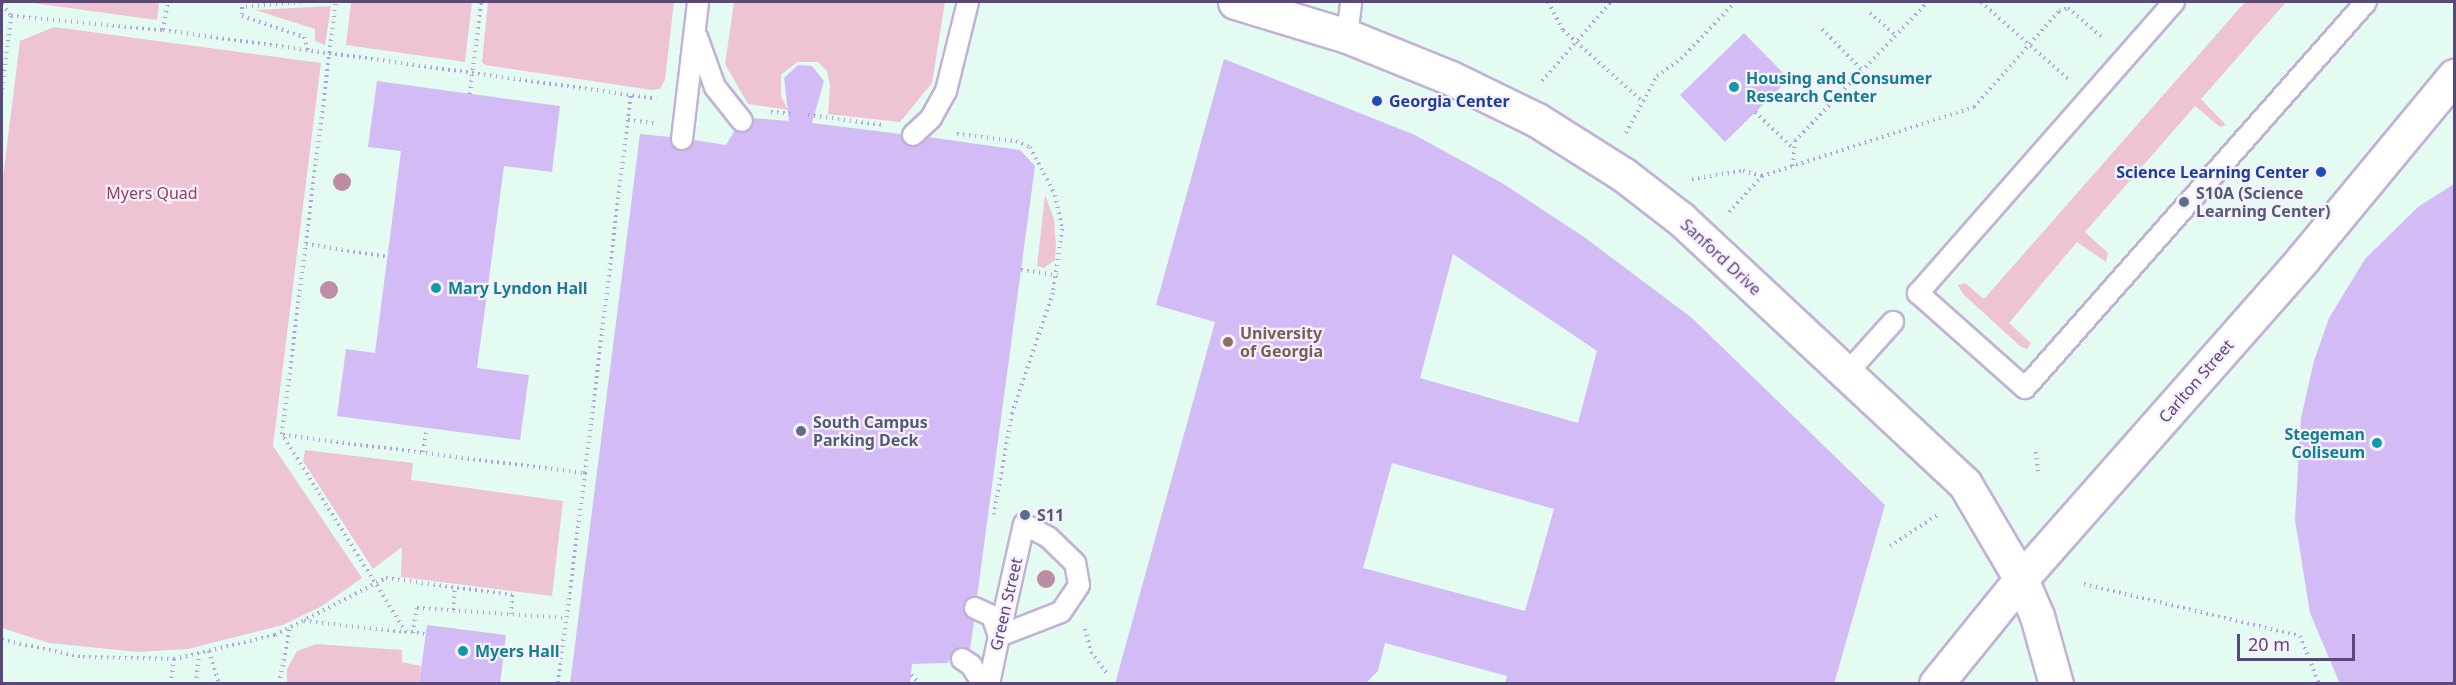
<!DOCTYPE html>
<style>
body{margin:0}
#map{position:relative;width:2456px;height:685px;overflow:hidden;background:#f5e7fe;font-family:"Noto Sans",sans-serif}
div>[style]{position:absolute}
[style*='--x']{left:calc(var(--x)*1px);top:calc(var(--y)*1px);width:calc(var(--w)*1px);rotate:calc(var(--a)*1deg)}
.education>*{inset:0;background:#e4fbf2}
.green>*{inset:0;background:#eec4d5}
.building>*{inset:0;background:#d3bcf6}
.path>*{height:4px;margin-top:-2px;transform-origin:0;background:repeating-linear-gradient(90deg,#b69fdc 0 1.5px,transparent 0 6px)}
.roads{filter:drop-shadow(2px 0 #c2b1d6) drop-shadow(-2px 0 #c2b1d6) drop-shadow(0 2px #c2b1d6) drop-shadow(0 -2px #c2b1d6)}
.service>*{height:20px;margin:-10px;padding:0 10px;transform-origin:10px;border-radius:10px;background:#fff}
.minor>*{height:33px;margin:-16.5px;padding:0 16.5px;transform-origin:16.5px;border-radius:16.5px;background:#fff}
.tertiary>*{height:33px;margin:-16.5px;padding:0 16.5px;transform-origin:16.5px;border-radius:16.5px;background:#fff}
.trees>*{width:18px;height:18px;margin:-9px;border-radius:50%;background:#bc8da4}
.dots>*{width:16px;height:16px;translate:-50% -50%;box-sizing:border-box;border:3px solid #f9efff;border-radius:50%}
span{translate:-50% -50%;white-space:nowrap;text-align:center;line-height:1.15;-webkit-text-stroke:4.5px #f9efff;paint-order:stroke}
.culture-label{font-size:16px;color:#0d838f;font-weight:700}
.left{translate:0 -50%;text-align:left}
.right{translate:-100% -50%;text-align:right}
.transit-label{font-size:16px;color:#164399;font-weight:700}
.park-label{font-size:16px;color:#8e445a}
.service-label{font-size:16px;color:#4e5e75;font-weight:700}
.street-label{font-size:16px;color:#5a487b}
.education-label{font-size:16px;color:#785e54;font-weight:700}
.frame{position:absolute;inset:0;border:3px solid #5a487b;pointer-events:none}
.scale{position:absolute;left:2237px;top:634px;width:118px;height:27px;box-sizing:border-box;border:3px solid #5a487b;border-top:0;padding-left:8px;font-size:18px;line-height:21px;white-space:nowrap;color:#5a487b;-webkit-text-stroke:4px #f9efff;paint-order:stroke}
</style>
<div id="map">
<div class="education">
<div style="clip-path:polygon(2px 2px,2454px 2px,2454px 683px,2px 683px)"></div>
</div>
<div class="green">
<div style="clip-path:polygon(25px 2px,159px 2px,157px 20px)"></div>
<div style="clip-path:polygon(351px 2px,472px 2px,465px 62px,346px 45px)"></div>
<div style="clip-path:polygon(488px 2px,674px 2px,665px 80px,660px 89px,652px 90px,485px 65px,482px 62px)"></div>
<div style="clip-path:polygon(734px 2px,945px 2px,932px 83px,900px 122px,828px 114px,830px 85px,827px 71px,818px 62px,797px 62px,781px 75px,781px 96px,788px 110px,748px 104px,725px 64px)"></div>
<div style="clip-path:polygon(2245px 2px,2286px 2px,2201px 99px,2226px 125px,2220px 127px,2195px 106px,2085px 232px,2108px 253px,2106px 262px,2077px 242px,2009px 323px,2031px 343px,2027px 349px,2021px 347px,1963px 294px,1958px 285px,1965px 283px,1984px 299px)"></div>
<div style="clip-path:polygon(331px 6px,325px 45px,315px 41px,315px 29px,255px 10px)"></div>
<div style="clip-path:polygon(54px 27px,321px 63px,273px 446px,362px 578px,322px 606px,283px 625px,188px 649px,138px 652px,49px 643px,2px 628px,2px 185px,20px 41px)"></div>
<div style="clip-path:polygon(1045px 195px,1054px 219px,1056px 245px,1055px 260px,1044px 268px,1037px 266px)"></div>
<div style="clip-path:polygon(305px 450px,413px 463px,411px 480px,563px 501px,552px 596px,401px 577px,402px 547px,373px 569px,303px 461px)"></div>
<div style="clip-path:polygon(316px 644px,402px 650px,402px 662px,421px 666px,419px 683px,287px 683px,287px 669px,297px 651px)"></div>
</div>
<div class="building">
<div style="clip-path:polygon(1744px 33px,1789px 79px,1725px 142px,1680px 95px)"></div>
<div style="clip-path:polygon(evenodd,1224px 59px,1415px 135px,1502px 183px,1584px 237px,1692px 318px,1885px 505px,1834px 684px,1505px 684px,1507px 676px,1385px 643px,1378px 671px,1365px 684px,1115px 684px,1215px 322px,1156px 305px,1224px 59px,1453px 254px,1597px 351px,1578px 423px,1420px 378px,1453px 254px,1224px 59px,1392px 463px,1554px 509px,1525px 611px,1363px 568px,1392px 463px)"></div>
<div style="clip-path:polygon(798px 65px,812px 66px,824px 81px,812px 123px,901px 134px,910px 147px,928px 137px,1020px 150px,1035px 166px,977px 597px,968px 599px,963px 608px,974px 621px,970px 650px,956px 649px,948px 663px,912px 664px,910px 684px,570px 684px,640px 134px,670px 137px,674px 148px,681px 151px,691px 147px,694px 140px,726px 145px,735px 130px,750px 130px,753px 118px,789px 121px,784px 78px)"></div>
<div style="clip-path:polygon(377px 81px,560px 106px,552px 172px,504px 166px,477px 368px,529px 375px,520px 440px,337px 416px,346px 349px,375px 353px,401px 151px,368px 147px)"></div>
<div style="clip-path:polygon(2454px 184px,2454px 684px,2340px 684px,2310px 613px,2295px 520px,2301px 418px,2314px 361px,2329px 318px,2365px 259px,2418px 207px)"></div>
<div style="clip-path:polygon(427px 625px,506px 635px,500px 684px,419px 684px)"></div>
</div>
<div class="path">
<div style="--x:301;--y:2;--w:59;--a:175.2"></div>
<div style="--x:242;--y:7;--w:9;--a:90"></div>
<div style="--x:242;--y:16;--w:65;--a:18.7"></div>
<div style="--x:304;--y:37;--w:14;--a:73"></div>
<div style="--x:1548;--y:2;--w:32;--a:62"></div>
<div style="--x:1563;--y:30;--w:108;--a:42"></div>
<div style="--x:1981;--y:2;--w:116;--a:41.5"></div>
<div style="--x:2;--y:4;--w:15;--a:53"></div>
<div style="--x:11;--y:16;--w:77;--a:96.8"></div>
<div style="--x:1870;--y:13;--w:33;--a:41"></div>
<div style="--x:11;--y:16;--w:153;--a:5.3"></div>
<div style="--x:163;--y:30;--w:498;--a:7.9"></div>
<div style="--x:1822;--y:29;--w:57;--a:45.7"></div>
<div style="--x:163;--y:30;--w:28;--a:-80"></div>
<div style="--x:1542;--y:81;--w:105;--a:-48.9"></div>
<div style="--x:470;--y:94;--w:93;--a:-83.2"></div>
<div style="--x:771;--y:112;--w:21;--a:5"></div>
<div style="--x:1755;--y:112;--w:54;--a:43.5"></div>
<div style="--x:808;--y:115;--w:77;--a:7.5"></div>
<div style="--x:628;--y:120;--w:26;--a:7"></div>
<div style="--x:1626;--y:133;--w:65;--a:-61.5"></div>
<div style="--x:1657;--y:76;--w:29;--a:-35"></div>
<div style="--x:1681;--y:59;--w:79;--a:-46.5"></div>
<div style="--x:957;--y:134;--w:59;--a:6.8"></div>
<div style="--x:1016;--y:141;--w:15;--a:23"></div>
<div style="--x:1030;--y:147;--w:54;--a:62.5"></div>
<div style="--x:1055;--y:195;--w:35;--a:78"></div>
<div style="--x:1062;--y:229;--w:65;--a:98"></div>
<div style="--x:1053;--y:293;--w:127;--a:108.9"></div>
<div style="--x:1012;--y:413;--w:103;--a:100.1"></div>
<div style="--x:1793;--y:166;--w:25;--a:-85"></div>
<div style="--x:1795;--y:141;--w:192;--a:-46.3"></div>
<div style="--x:1692;--y:179;--w:52;--a:-8.9"></div>
<div style="--x:1743;--y:171;--w:20;--a:15"></div>
<div style="--x:1729;--y:212;--w:49;--a:-47.5"></div>
<div style="--x:1762;--y:176;--w:223;--a:-18"></div>
<div style="--x:1974;--y:107;--w:128;--a:-48.5"></div>
<div style="--x:2059;--y:11;--w:9;--a:-18"></div>
<div style="--x:2068;--y:8;--w:45;--a:40.5"></div>
<div style="--x:306;--y:244;--w:83;--a:9"></div>
<div style="--x:1021;--y:270;--w:37;--a:8"></div>
<div style="--x:283;--y:435;--w:304;--a:7.2"></div>
<div style="--x:585;--y:473;--w:213;--a:97.3"></div>
<div style="--x:423;--y:452;--w:24;--a:-81"></div>
<div style="--x:2036;--y:452;--w:24;--a:83"></div>
<div style="--x:585;--y:473;--w:381;--a:-83.1"></div>
<div style="--x:1890;--y:546;--w:59;--a:-33.1"></div>
<div style="--x:2084;--y:584;--w:222;--a:13.5"></div>
<div style="--x:2300;--y:636;--w:52;--a:68.4"></div>
<div style="--x:454;--y:610;--w:23;--a:-88"></div>
<div style="--x:304;--y:621;--w:103;--a:6.2"></div>
<div style="--x:406;--y:632;--w:234;--a:-122.1"></div>
<div style="--x:282;--y:434;--w:435;--a:-82.9"></div>
<div style="--x:1085;--y:629;--w:24;--a:75"></div>
<div style="--x:1091;--y:652;--w:26;--a:53"></div>
<div style="--x:411;--y:632;--w:14;--a:8"></div>
<div style="--x:413;--y:633;--w:25;--a:-81"></div>
<div style="--x:417;--y:608;--w:150;--a:3.8"></div>
<div style="--x:2;--y:640;--w:83;--a:11.9"></div>
<div style="--x:83;--y:657;--w:91;--a:1.3"></div>
<div style="--x:174;--y:659;--w:104;--a:-13.4"></div>
<div style="--x:275;--y:635;--w:125;--a:-27.2"></div>
<div style="--x:386;--y:578;--w:127;--a:7.7"></div>
<div style="--x:512;--y:595;--w:19;--a:93"></div>
<div style="--x:209;--y:651;--w:34;--a:73"></div>
<div style="--x:911;--y:675;--w:13;--a:45"></div>
<div style="--x:171;--y:684;--w:25;--a:-83"></div>
<div style="--x:196;--y:684;--w:31;--a:-84"></div>
<div style="--x:279;--y:684;--w:57;--a:-78.9"></div>
</div>
<div class="roads">
<div class="service">
<div style="--x:2174;--y:2;--w:388;--a:131.3"></div>
<div style="--x:1918;--y:293;--w:143;--a:41.6"></div>
<div style="--x:2025;--y:388;--w:515;--a:-48.54"></div>
<div style="--x:1347;--y:36;--w:34;--a:-83"></div>
<div style="--x:697;--y:37;--w:53;--a:70.2"></div>
<div style="--x:715;--y:87;--w:43;--a:51.5"></div>
<div style="--x:913;--y:135;--w:25;--a:-43"></div>
<div style="--x:931;--y:118;--w:31;--a:-61"></div>
<div style="--x:946;--y:91;--w:92;--a:-76.1"></div>
<div style="--x:682;--y:139;--w:138;--a:-83.3"></div>
<div style="--x:1847;--y:373;--w:69;--a:-48"></div>
<div style="--x:975;--y:608;--w:19;--a:25"></div>
<div style="--x:992;--y:616;--w:21;--a:71"></div>
<div style="--x:999;--y:636;--w:66;--a:-21.2"></div>
<div style="--x:1061;--y:612;--w:32;--a:-56"></div>
<div style="--x:1079;--y:585;--w:22;--a:-100"></div>
<div style="--x:1075;--y:563;--w:37;--a:-136"></div>
<div style="--x:1048;--y:537;--w:27;--a:-152"></div>
<div style="--x:1024;--y:524;--w:115;--a:102.6"></div>
<div style="--x:999;--y:636;--w:49;--a:101.8"></div>
<div style="--x:962;--y:659;--w:11;--a:34"></div>
<div style="--x:971;--y:665;--w:22;--a:58"></div>
</div>
<div class="minor">
<div style="--x:1235;--y:2;--w:117;--a:16.9"></div>
<div style="--x:1347;--y:36;--w:112;--a:22"></div>
<div style="--x:1451;--y:78;--w:96;--a:26"></div>
<div style="--x:1537;--y:120;--w:103;--a:32.3"></div>
<div style="--x:1624;--y:175;--w:72;--a:37.7"></div>
<div style="--x:1681;--y:219;--w:388;--a:43"></div>
<div style="--x:1965;--y:484;--w:110;--a:59.5"></div>
<div style="--x:2021;--y:579;--w:40;--a:66.6"></div>
<div style="--x:2037;--y:616;--w:71;--a:74.4"></div>
</div>
<div class="tertiary">
<div style="--x:1936;--y:684;--w:135;--a:-51"></div>
<div style="--x:2021;--y:579;--w:425;--a:-48.6"></div>
<div style="--x:2302;--y:260;--w:239;--a:-50.4"></div>
</div>
</div>
<div class="trees">
<div style="left:342px;top:182px"></div>
<div style="left:329px;top:290px"></div>
<div style="left:1046px;top:579px"></div>
</div>
<div class="dots">
<div style="left:1734px;top:87px;background:#0f9aa8"></div>
<div style="left:1377px;top:101px;background:#1a4fb4"></div>
<div style="left:2321px;top:172px;background:#1a4fb4"></div>
<div style="left:2184px;top:202px;background:#5c6f8a"></div>
<div style="left:436px;top:288px;background:#0f9aa8"></div>
<div style="left:1228px;top:342px;background:#8d6e63"></div>
<div style="left:801px;top:431px;background:#5c6f8a"></div>
<div style="left:2377px;top:443px;background:#0f9aa8"></div>
<div style="left:1025px;top:515px;background:#5c6f8a"></div>
<div style="left:463px;top:651px;background:#0f9aa8"></div>
</div>
<div class="culture-label">
<span class="left" style="left:1746px;top:87px">Housing and Consumer<br>Research Center</span>
<span class="left" style="left:448px;top:288px">Mary Lyndon Hall</span>
<span class="right" style="left:2365px;top:443px">Stegeman<br>Coliseum</span>
<span class="left" style="left:475px;top:651px">Myers Hall</span>
</div>
<div class="transit-label">
<span class="left" style="left:1389px;top:101px">Georgia Center</span>
<span class="right" style="left:2309px;top:172px">Science Learning Center</span>
</div>
<div class="park-label">
<span style="left:152px;top:193px">Myers Quad</span>
</div>
<div class="service-label">
<span class="left" style="left:2196px;top:202px">S10A (Science<br>Learning Center)</span>
<span class="left" style="left:813px;top:431px">South Campus<br>Parking Deck</span>
<span class="left" style="left:1037px;top:515px">S11</span>
</div>
<div class="street-label">
<span style="left:1721px;top:257px;rotate:43deg">Sanford Drive</span>
<span style="left:2196px;top:381px;rotate:-49deg">Carlton Street</span>
<span style="left:1006px;top:604px;rotate:-77deg">Green Street</span>
</div>
<div class="education-label">
<span class="left" style="left:1240px;top:342px">University<br>of Georgia</span>
</div>
<div class="frame"></div>
<div class="scale">20 m</div>
</div>
